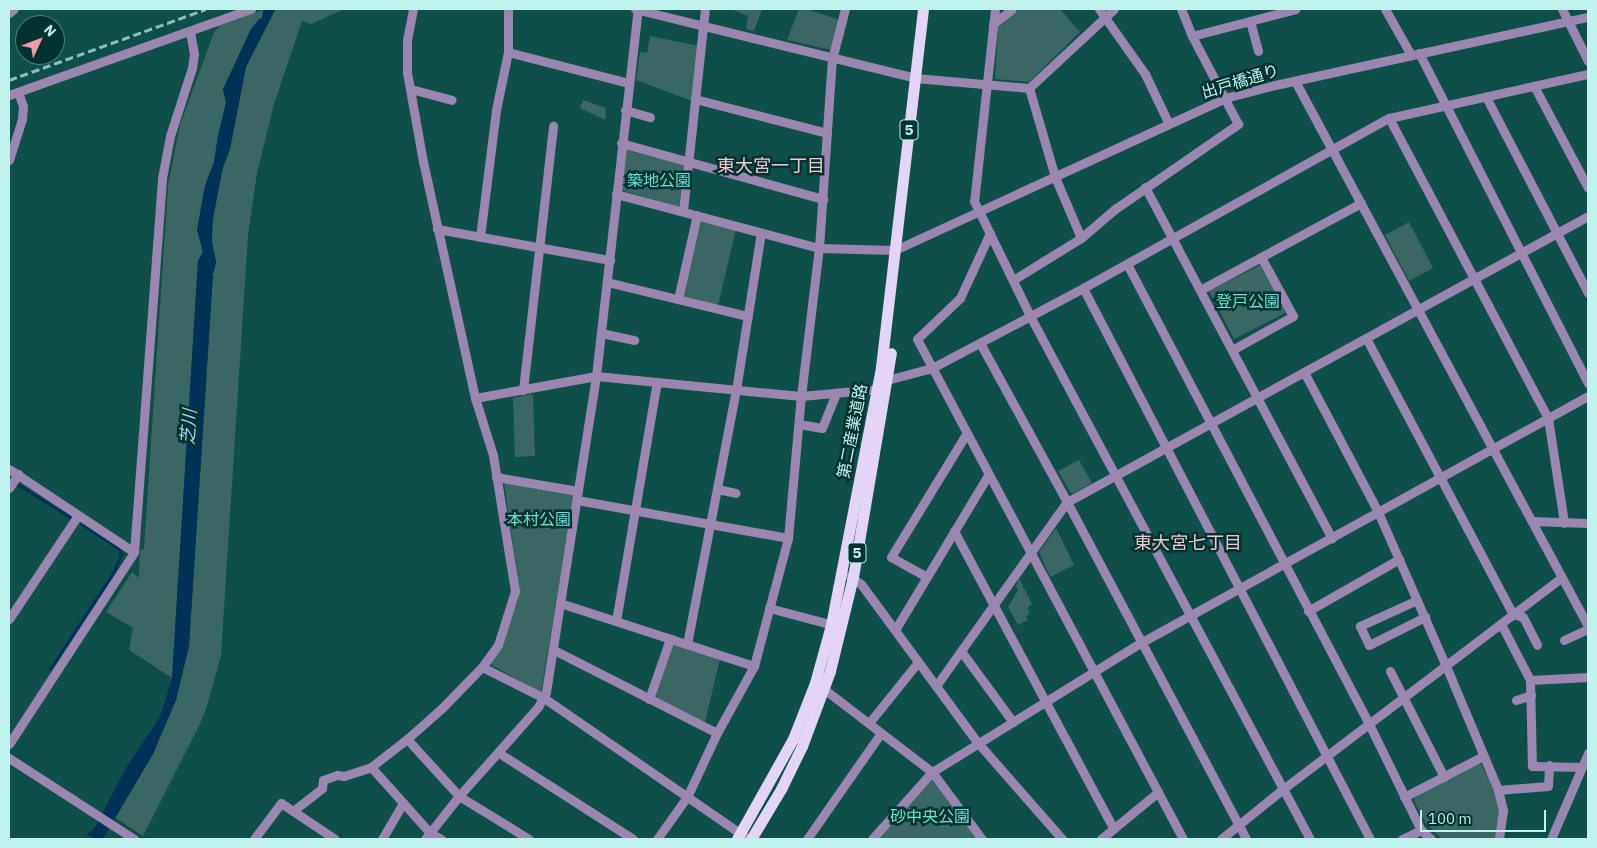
<!DOCTYPE html>
<meta charset="utf-8">
<style>
body{margin:0}
#map{position:relative;width:1597px;height:848px;overflow:hidden;background:#0e4f4a;font-family:"IBM Plex Sans","Noto Sans JP",sans-serif}
div>[style]{position:absolute}
[style*='--x']{left:calc(var(--x)*1px);top:calc(var(--y)*1px);width:calc(var(--w)*1px);rotate:calc(var(--a)*1deg)}
.green>*{inset:0;background:#3a6763}
.water>*{inset:0;background:#003257}
.stream>*{height:2.5px;margin:-1.25px;padding:0 1.25px;transform-origin:1.25px;border-radius:1.25px;background:#003257}
.minor>*{height:9px;margin:-4.5px;padding:0 4.5px;transform-origin:4.5px;border-radius:4.5px;background:#9b86b0}
.major>*{height:11px;margin:-5.5px;padding:0 5.5px;transform-origin:5.5px;border-radius:5.5px;background:#e4d4f5}
.rail>*{height:2.5px;margin-top:-1.25px;transform-origin:0;background:repeating-linear-gradient(90deg,#87bfb9 0 8px,transparent 0 12px)}
span{translate:-50% -50%;white-space:nowrap;text-align:center;line-height:1.15;-webkit-text-stroke:5px #00332f;paint-order:stroke}
.shield-label span{padding:1px 4px;background:#00332f;border:1px solid;border-radius:4px;-webkit-text-stroke-width:0}
.shield-label{font-size:15px;color:#c0f3ed;font-weight:700}
.street-label{font-size:16px;color:#c0f3ed}
.park-label{font-size:16px;color:#65e3d8}
.neighbourhood-label{font-size:18px;color:#f9c5cd}
.water-label{font-size:18px;color:#a9d1f7;font-style:italic}
.frame{position:absolute;inset:0;border:10px solid #c0f3ed;pointer-events:none}
.north{position:absolute;left:15px;top:15px;width:50px;height:50px;box-sizing:border-box;background:#00332f;border:1px solid #4d807b;border-radius:50%;rotate:47deg;font-size:14px;font-weight:700;line-height:20px;text-align:center;color:#c0f3ed}
.north::after{content:'';display:block;margin:auto;width:18px;height:22px;background:#f39aab;clip-path:polygon(50% 0,100% 100%,50% 72%,0 100%)}
.scale{position:absolute;left:1420px;top:810px;width:126px;height:22px;box-sizing:border-box;border:2px solid #c0f3ed;border-top:0;padding-left:6px;font-size:15px;line-height:18px;white-space:nowrap;color:#c0f3ed;-webkit-text-stroke:4px #00332f;paint-order:stroke}
</style>
<div id="map">
<div class="green">
<div style="clip-path:polygon(276px 9px,344px 9px,311px 24px,302px 21px,274px 104px,257px 173px,248px 235px,221px 655px,207px 706px,200px 724px,143px 836px,114px 817px,153px 754px,176px 700px,189px 646px,213px 274px,216px 262px,212px 242px,214px 208px,223px 167px,230px 149px,246px 67px)"></div>
<div style="clip-path:polygon(734px 9px,762px 9px,754px 31px,746px 29px,748px 16px,733px 10px)"></div>
<div style="clip-path:polygon(799px 9px,807px 9px,839px 20px,831px 50px,787px 40px)"></div>
<div style="clip-path:polygon(1020px 9px,1060px 9px,1080px 32px,1029px 82px,995px 79px,998px 27px)"></div>
<div style="clip-path:polygon(263px 10px,262px 19px,259px 19px,251px 29px,223px 89px,226px 102px,218px 136px,214px 162px,205px 186px,197px 230px,203px 252px,198px 261px,172px 678px,129px 650px,133px 628px,106px 612px,132px 572px,139px 578px,140px 550px,144px 549px,168px 185px,180px 125px,214px 32px,221px 25px)"></div>
<div style="clip-path:polygon(650px 36px,699px 46px,692px 101px,636px 80px,640px 52px,647px 53px)"></div>
<div style="clip-path:polygon(583px 100px,606px 108px,605px 120px,580px 108px)"></div>
<div style="clip-path:polygon(627px 150px,684px 165px,679px 207px,621px 190px)"></div>
<div style="clip-path:polygon(700px 222px,736px 230px,718px 305px,682px 296px)"></div>
<div style="clip-path:polygon(1409px 222px,1433px 268px,1409px 281px,1385px 235px)"></div>
<div style="clip-path:polygon(1260px 265px,1287px 312px,1234px 339px,1209px 291px)"></div>
<div style="clip-path:polygon(531px 394px,533px 397px,535px 456px,515px 457px,513px 398px)"></div>
<div style="clip-path:polygon(1079px 460px,1092px 483px,1073px 494px,1070px 492px,1058px 471px)"></div>
<div style="clip-path:polygon(504px 482px,574px 494px,541px 693px,490px 664px,502px 646px,520px 594px)"></div>
<div style="clip-path:polygon(1056px 528px,1074px 565px,1050px 577px,1039px 552px)"></div>
<div style="clip-path:polygon(1019px 578px,1032px 604px,1027px 608px,1030px 614px,1026px 616px,1028px 620px,1018px 625px,1008px 607px,1018px 590px,1016px 587px)"></div>
<div style="clip-path:polygon(676px 644px,720px 659px,705px 722px,657px 698px,656px 694px,672px 646px)"></div>
<div style="clip-path:polygon(1475px 763px,1481px 764px,1494px 789px,1500px 810px,1496px 839px,1442px 839px,1426px 823px,1414px 801px,1415px 797px)"></div>
<div style="clip-path:polygon(932px 780px,978px 839px,877px 839px)"></div>
</div>
<div class="water">
<div style="clip-path:polygon(264px 9px,275px 9px,246px 67px,230px 149px,223px 167px,212px 224px,212px 242px,216px 262px,213px 274px,189px 646px,176px 700px,153px 754px,103px 839px,91px 839px,92px 837px,86px 835px,95px 827px,127px 766px,160px 717px,172px 678px,198px 261px,203px 252px,197px 230px,205px 186px,214px 162px,218px 136px,226px 102px,223px 89px,251px 29px,259px 19px,262px 18px)"></div>
</div>
<div class="stream">
<div style="--x:19;--y:485;--w:60;--a:32.1"></div>
<div style="--x:50;--y:669;--w:115;--a:-56.7"></div>
<div style="--x:113;--y:573;--w:20;--a:-66"></div>
<div style="--x:121;--y:555;--w:6;--a:-108"></div>
<div style="--x:119;--y:549;--w:45;--a:-146.7"></div>
</div>
<div class="minor">
<div style="--x:635;--y:9;--w:288;--a:13.8"></div>
<div style="--x:915;--y:78;--w:114;--a:5"></div>
<div style="--x:1029;--y:88;--w:116;--a:-42.9"></div>
<div style="--x:995;--y:9;--w:193;--a:96.2"></div>
<div style="--x:974;--y:201;--w:128;--a:64"></div>
<div style="--x:1030;--y:316;--w:593;--a:61.84"></div>
<div style="--x:1099;--y:9;--w:80;--a:54.7"></div>
<div style="--x:1145;--y:74;--w:55;--a:64.4"></div>
<div style="--x:1385;--y:9;--w:53;--a:60.5"></div>
<div style="--x:1562;--y:9;--w:58;--a:63.4"></div>
<div style="--x:9;--y:13;--w:6;--a:-39"></div>
<div style="--x:1250;--y:21;--w:31;--a:75"></div>
<div style="--x:993;--y:24;--w:24;--a:-38"></div>
<div style="--x:1192;--y:36;--w:107;--a:-14.6"></div>
<div style="--x:508;--y:52;--w:125;--a:14.4"></div>
<div style="--x:1419;--y:53;--w:371;--a:62.9"></div>
<div style="--x:1295;--y:81;--w:619;--a:61.74"></div>
<div style="--x:1534;--y:86;--w:115;--a:62.1"></div>
<div style="--x:1029;--y:88;--w:93;--a:73.7"></div>
<div style="--x:1055;--y:177;--w:66;--a:66.9"></div>
<div style="--x:411;--y:89;--w:42;--a:15"></div>
<div style="--x:9;--y:95;--w:257;--a:-19.6"></div>
<div style="--x:1486;--y:97;--w:221;--a:62.5"></div>
<div style="--x:695;--y:99;--w:136;--a:14.4"></div>
<div style="--x:625;--y:110;--w:26;--a:16"></div>
<div style="--x:1389;--y:118;--w:340;--a:62.1"></div>
<div style="--x:1548;--y:418;--w:106;--a:81.3"></div>
<div style="--x:621;--y:143;--w:210;--a:15.5"></div>
<div style="--x:9;--y:160;--w:43;--a:-72.4"></div>
<div style="--x:22;--y:119;--w:13;--a:-86"></div>
<div style="--x:23;--y:106;--w:15;--a:-110"></div>
<div style="--x:1145;--y:187;--w:398;--a:62"></div>
<div style="--x:616;--y:194;--w:210;--a:14.9"></div>
<div style="--x:819;--y:248;--w:76;--a:1.5"></div>
<div style="--x:895;--y:250;--w:363;--a:-24.7"></div>
<div style="--x:1225;--y:98;--w:52;--a:-14.6"></div>
<div style="--x:1275;--y:85;--w:320;--a:-12.3"></div>
<div style="--x:683;--y:211;--w:203;--a:-83.8"></div>
<div style="--x:437;--y:229;--w:176;--a:10.2"></div>
<div style="--x:990;--y:233;--w:72;--a:114.8"></div>
<div style="--x:960;--y:298;--w:59;--a:136.4"></div>
<div style="--x:917;--y:339;--w:566;--a:61.99"></div>
<div style="--x:480;--y:237;--w:128;--a:-82.8"></div>
<div style="--x:496;--y:110;--w:59;--a:-78.3"></div>
<div style="--x:508;--y:52;--w:43;--a:-90"></div>
<div style="--x:1127;--y:264;--w:520;--a:62.25"></div>
<div style="--x:1369;--y:724;--w:118;--a:63.9"></div>
<div style="--x:1421;--y:830;--w:13;--a:42"></div>
<div style="--x:1013;--y:280;--w:80;--a:-31.7"></div>
<div style="--x:1081;--y:238;--w:45;--a:-40.5"></div>
<div style="--x:1115;--y:209;--w:150;--a:-34.6"></div>
<div style="--x:1238;--y:124;--w:99;--a:-117.6"></div>
<div style="--x:1192;--y:36;--w:29;--a:-112"></div>
<div style="--x:607;--y:282;--w:145;--a:13.6"></div>
<div style="--x:1083;--y:288;--w:621;--a:62.49"></div>
<div style="--x:1200;--y:290;--w:183;--a:-28.4"></div>
<div style="--x:678;--y:299;--w:86;--a:-77.3"></div>
<div style="--x:601;--y:333;--w:34;--a:12"></div>
<div style="--x:1366;--y:338;--w:313;--a:62"></div>
<div style="--x:1513;--y:614;--w:10;--a:17"></div>
<div style="--x:1523;--y:617;--w:31;--a:63"></div>
<div style="--x:980;--y:343;--w:181;--a:61.3"></div>
<div style="--x:1067;--y:502;--w:382;--a:62"></div>
<div style="--x:1232;--y:350;--w:70;--a:-29.1"></div>
<div style="--x:1293;--y:316;--w:67;--a:-118.5"></div>
<div style="--x:1304;--y:372;--w:158;--a:62.1"></div>
<div style="--x:1378;--y:512;--w:168;--a:66.2"></div>
<div style="--x:1446;--y:666;--w:134;--a:67.2"></div>
<div style="--x:1498;--y:790;--w:21;--a:76"></div>
<div style="--x:1503;--y:810;--w:29;--a:98"></div>
<div style="--x:523;--y:390;--w:266;--a:-83.5"></div>
<div style="--x:475;--y:398;--w:123;--a:-10.3"></div>
<div style="--x:596;--y:376;--w:206;--a:5.6"></div>
<div style="--x:801;--y:396;--w:77;--a:-5.2"></div>
<div style="--x:878;--y:389;--w:13;--a:-45"></div>
<div style="--x:887;--y:380;--w:47;--a:-14.9"></div>
<div style="--x:932;--y:368;--w:171;--a:-27.9"></div>
<div style="--x:1083;--y:288;--w:350;--a:-29.1"></div>
<div style="--x:1389;--y:118;--w:204;--a:-12.5"></div>
<div style="--x:799;--y:424;--w:23;--a:10"></div>
<div style="--x:822;--y:428;--w:38;--a:-68"></div>
<div style="--x:9;--y:469;--w:150;--a:33.6"></div>
<div style="--x:496;--y:477;--w:83;--a:9.7"></div>
<div style="--x:9;--y:488;--w:17;--a:-57"></div>
<div style="--x:717;--y:489;--w:19;--a:12"></div>
<div style="--x:577;--y:500;--w:214;--a:10.2"></div>
<div style="--x:1532;--y:521;--w:56;--a:2"></div>
<div style="--x:954;--y:531;--w:338;--a:61.8"></div>
<div style="--x:849;--y:576;--w:14;--a:34"></div>
<div style="--x:861;--y:584;--w:197;--a:53.7"></div>
<div style="--x:978;--y:743;--w:128;--a:48.8"></div>
<div style="--x:927;--y:577;--w:41;--a:-150.9"></div>
<div style="--x:891;--y:557;--w:144;--a:-58.6"></div>
<div style="--x:1417;--y:600;--w:63;--a:155.5"></div>
<div style="--x:1360;--y:626;--w:21;--a:65"></div>
<div style="--x:1369;--y:645;--w:63;--a:-26.6"></div>
<div style="--x:560;--y:603;--w:204;--a:18"></div>
<div style="--x:769;--y:608;--w:70;--a:14.8"></div>
<div style="--x:1308;--y:611;--w:105;--a:-29.7"></div>
<div style="--x:9;--y:619;--w:125;--a:-56.4"></div>
<div style="--x:616;--y:621;--w:242;--a:-80.3"></div>
<div style="--x:1501;--y:624;--w:63;--a:62.6"></div>
<div style="--x:1530;--y:680;--w:86;--a:88.7"></div>
<div style="--x:1532;--y:766;--w:50;--a:1.1"></div>
<div style="--x:895;--y:630;--w:181;--a:-59"></div>
<div style="--x:1564;--y:640;--w:26;--a:-25"></div>
<div style="--x:687;--y:644;--w:259;--a:-79.1"></div>
<div style="--x:736;--y:390;--w:159;--a:-81"></div>
<div style="--x:554;--y:650;--w:183;--a:27"></div>
<div style="--x:961;--y:651;--w:88;--a:53.8"></div>
<div style="--x:482;--y:667;--w:69;--a:26.6"></div>
<div style="--x:544;--y:698;--w:243;--a:34.6"></div>
<div style="--x:1390;--y:671;--w:119;--a:63"></div>
<div style="--x:1530;--y:680;--w:58;--a:-3"></div>
<div style="--x:820;--y:686;--w:141;--a:37.5"></div>
<div style="--x:932;--y:772;--w:84;--a:53.3"></div>
<div style="--x:936;--y:686;--w:226;--a:-54.6"></div>
<div style="--x:1067;--y:502;--w:594;--a:-28.76"></div>
<div style="--x:649;--y:699;--w:64;--a:-70.7"></div>
<div style="--x:1516;--y:700;--w:16;--a:-18"></div>
<div style="--x:869;--y:723;--w:78;--a:-51.2"></div>
<div style="--x:407;--y:739;--w:77;--a:47.6"></div>
<div style="--x:459;--y:796;--w:82;--a:31.6"></div>
<div style="--x:9;--y:744;--w:229;--a:-56.9"></div>
<div style="--x:134;--y:552;--w:375;--a:-85.7"></div>
<div style="--x:162;--y:178;--w:43;--a:-79.2"></div>
<div style="--x:170;--y:136;--w:71;--a:-72.1"></div>
<div style="--x:192;--y:68;--w:14;--a:-82"></div>
<div style="--x:194;--y:54;--w:23;--a:-100"></div>
<div style="--x:499;--y:753;--w:159;--a:32.7"></div>
<div style="--x:9;--y:758;--w:149;--a:32.9"></div>
<div style="--x:371;--y:767;--w:89;--a:48.2"></div>
<div style="--x:430;--y:833;--w:13;--a:29"></div>
<div style="--x:1498;--y:790;--w:50;--a:-4.6"></div>
<div style="--x:1548;--y:786;--w:21;--a:-87"></div>
<div style="--x:1404;--y:797;--w:89;--a:-27.4"></div>
<div style="--x:293;--y:811;--w:50;--a:33.7"></div>
<div style="--x:254;--y:839;--w:45;--a:-53.1"></div>
<div style="--x:281;--y:803;--w:14;--a:34"></div>
<div style="--x:293;--y:811;--w:37;--a:-38"></div>
<div style="--x:322;--y:788;--w:8;--a:-83"></div>
<div style="--x:323;--y:780;--w:15;--a:-20"></div>
<div style="--x:337;--y:775;--w:7;--a:8"></div>
<div style="--x:344;--y:776;--w:28;--a:-18"></div>
<div style="--x:371;--y:767;--w:46;--a:-37.9"></div>
<div style="--x:407;--y:739;--w:47;--a:-41.5"></div>
<div style="--x:442;--y:708;--w:57;--a:-45.7"></div>
<div style="--x:482;--y:667;--w:27;--a:-54"></div>
<div style="--x:498;--y:645;--w:57;--a:-72.5"></div>
<div style="--x:515;--y:591;--w:138;--a:-99.2"></div>
<div style="--x:493;--y:455;--w:60;--a:-107.5"></div>
<div style="--x:475;--y:398;--w:242;--a:-102.4"></div>
<div style="--x:423;--y:162;--w:91;--a:-100.1"></div>
<div style="--x:407;--y:72;--w:32;--a:-90"></div>
<div style="--x:407;--y:40;--w:32;--a:-79"></div>
<div style="--x:382;--y:839;--w:42;--a:-59.7"></div>
<div style="--x:425;--y:839;--w:55;--a:-51.7"></div>
<div style="--x:459;--y:796;--w:119;--a:-48.4"></div>
<div style="--x:538;--y:707;--w:17;--a:-62"></div>
<div style="--x:546;--y:692;--w:320;--a:-81"></div>
<div style="--x:596;--y:376;--w:369;--a:-83.5"></div>
<div style="--x:657;--y:839;--w:52;--a:-54.5"></div>
<div style="--x:687;--y:797;--w:71;--a:-64.9"></div>
<div style="--x:717;--y:733;--w:77;--a:-61.1"></div>
<div style="--x:754;--y:666;--w:132;--a:-75.1"></div>
<div style="--x:788;--y:538;--w:143;--a:-84.8"></div>
<div style="--x:801;--y:396;--w:149;--a:-83.1"></div>
<div style="--x:819;--y:248;--w:189;--a:-86.1"></div>
<div style="--x:832;--y:59;--w:52;--a:-75.4"></div>
<div style="--x:807;--y:839;--w:129;--a:-55.1"></div>
<div style="--x:872;--y:839;--w:90;--a:-48.2"></div>
<div style="--x:932;--y:772;--w:247;--a:-31.8"></div>
<div style="--x:1142;--y:642;--w:509;--a:-28.88"></div>
<div style="--x:1101;--y:839;--w:74;--a:-39.5"></div>
<div style="--x:1221;--y:839;--w:80;--a:-38.9"></div>
<div style="--x:1283;--y:789;--w:350;--a:-37.2"></div>
<div style="--x:1402;--y:839;--w:21;--a:-25"></div>
<div style="--x:1551;--y:839;--w:94;--a:-66.7"></div>
</div>
<div class="major">
<div style="--x:737;--y:839;--w:115;--a:-60.8"></div>
<div style="--x:793;--y:739;--w:60;--a:-68.6"></div>
<div style="--x:815;--y:683;--w:60;--a:-74.6"></div>
<div style="--x:831;--y:625;--w:263;--a:-79"></div>
<div style="--x:881;--y:367;--w:360;--a:-83.3"></div>
<div style="--x:751;--y:839;--w:58;--a:-59"></div>
<div style="--x:781;--y:789;--w:48;--a:-64"></div>
<div style="--x:802;--y:746;--w:80;--a:-69.5"></div>
<div style="--x:830;--y:671;--w:97;--a:-76.3"></div>
<div style="--x:853;--y:577;--w:227;--a:-80.4"></div>
</div>
<div class="rail">
<div style="--x:9;--y:80;--w:209;--a:-19.8"></div>
</div>
<div class="shield-label">
<span style="left:909px;top:130px">5</span>
<span style="left:857px;top:553px">5</span>
</div>
<div class="street-label">
<span style="left:1240px;top:81px;rotate:-17deg">出戸橋通り</span>
<span style="left:852px;top:431px;rotate:-79deg">第二産業道路</span>
</div>
<div class="park-label">
<span style="left:659px;top:180px">築地公園</span>
<span style="left:1248px;top:301px">登戸公園</span>
<span style="left:539px;top:519px">本村公園</span>
<span style="left:930px;top:816px">砂中央公園</span>
</div>
<div class="neighbourhood-label">
<span style="left:771px;top:166px">東大宮一丁目</span>
<span style="left:1188px;top:543px">東大宮七丁目</span>
</div>
<div class="water-label">
<span style="left:189px;top:427px;rotate:-86deg">芝川</span>
</div>
<div class="frame"></div>
<div class="north">N</div>
<div class="scale">100 m</div>
</div>
